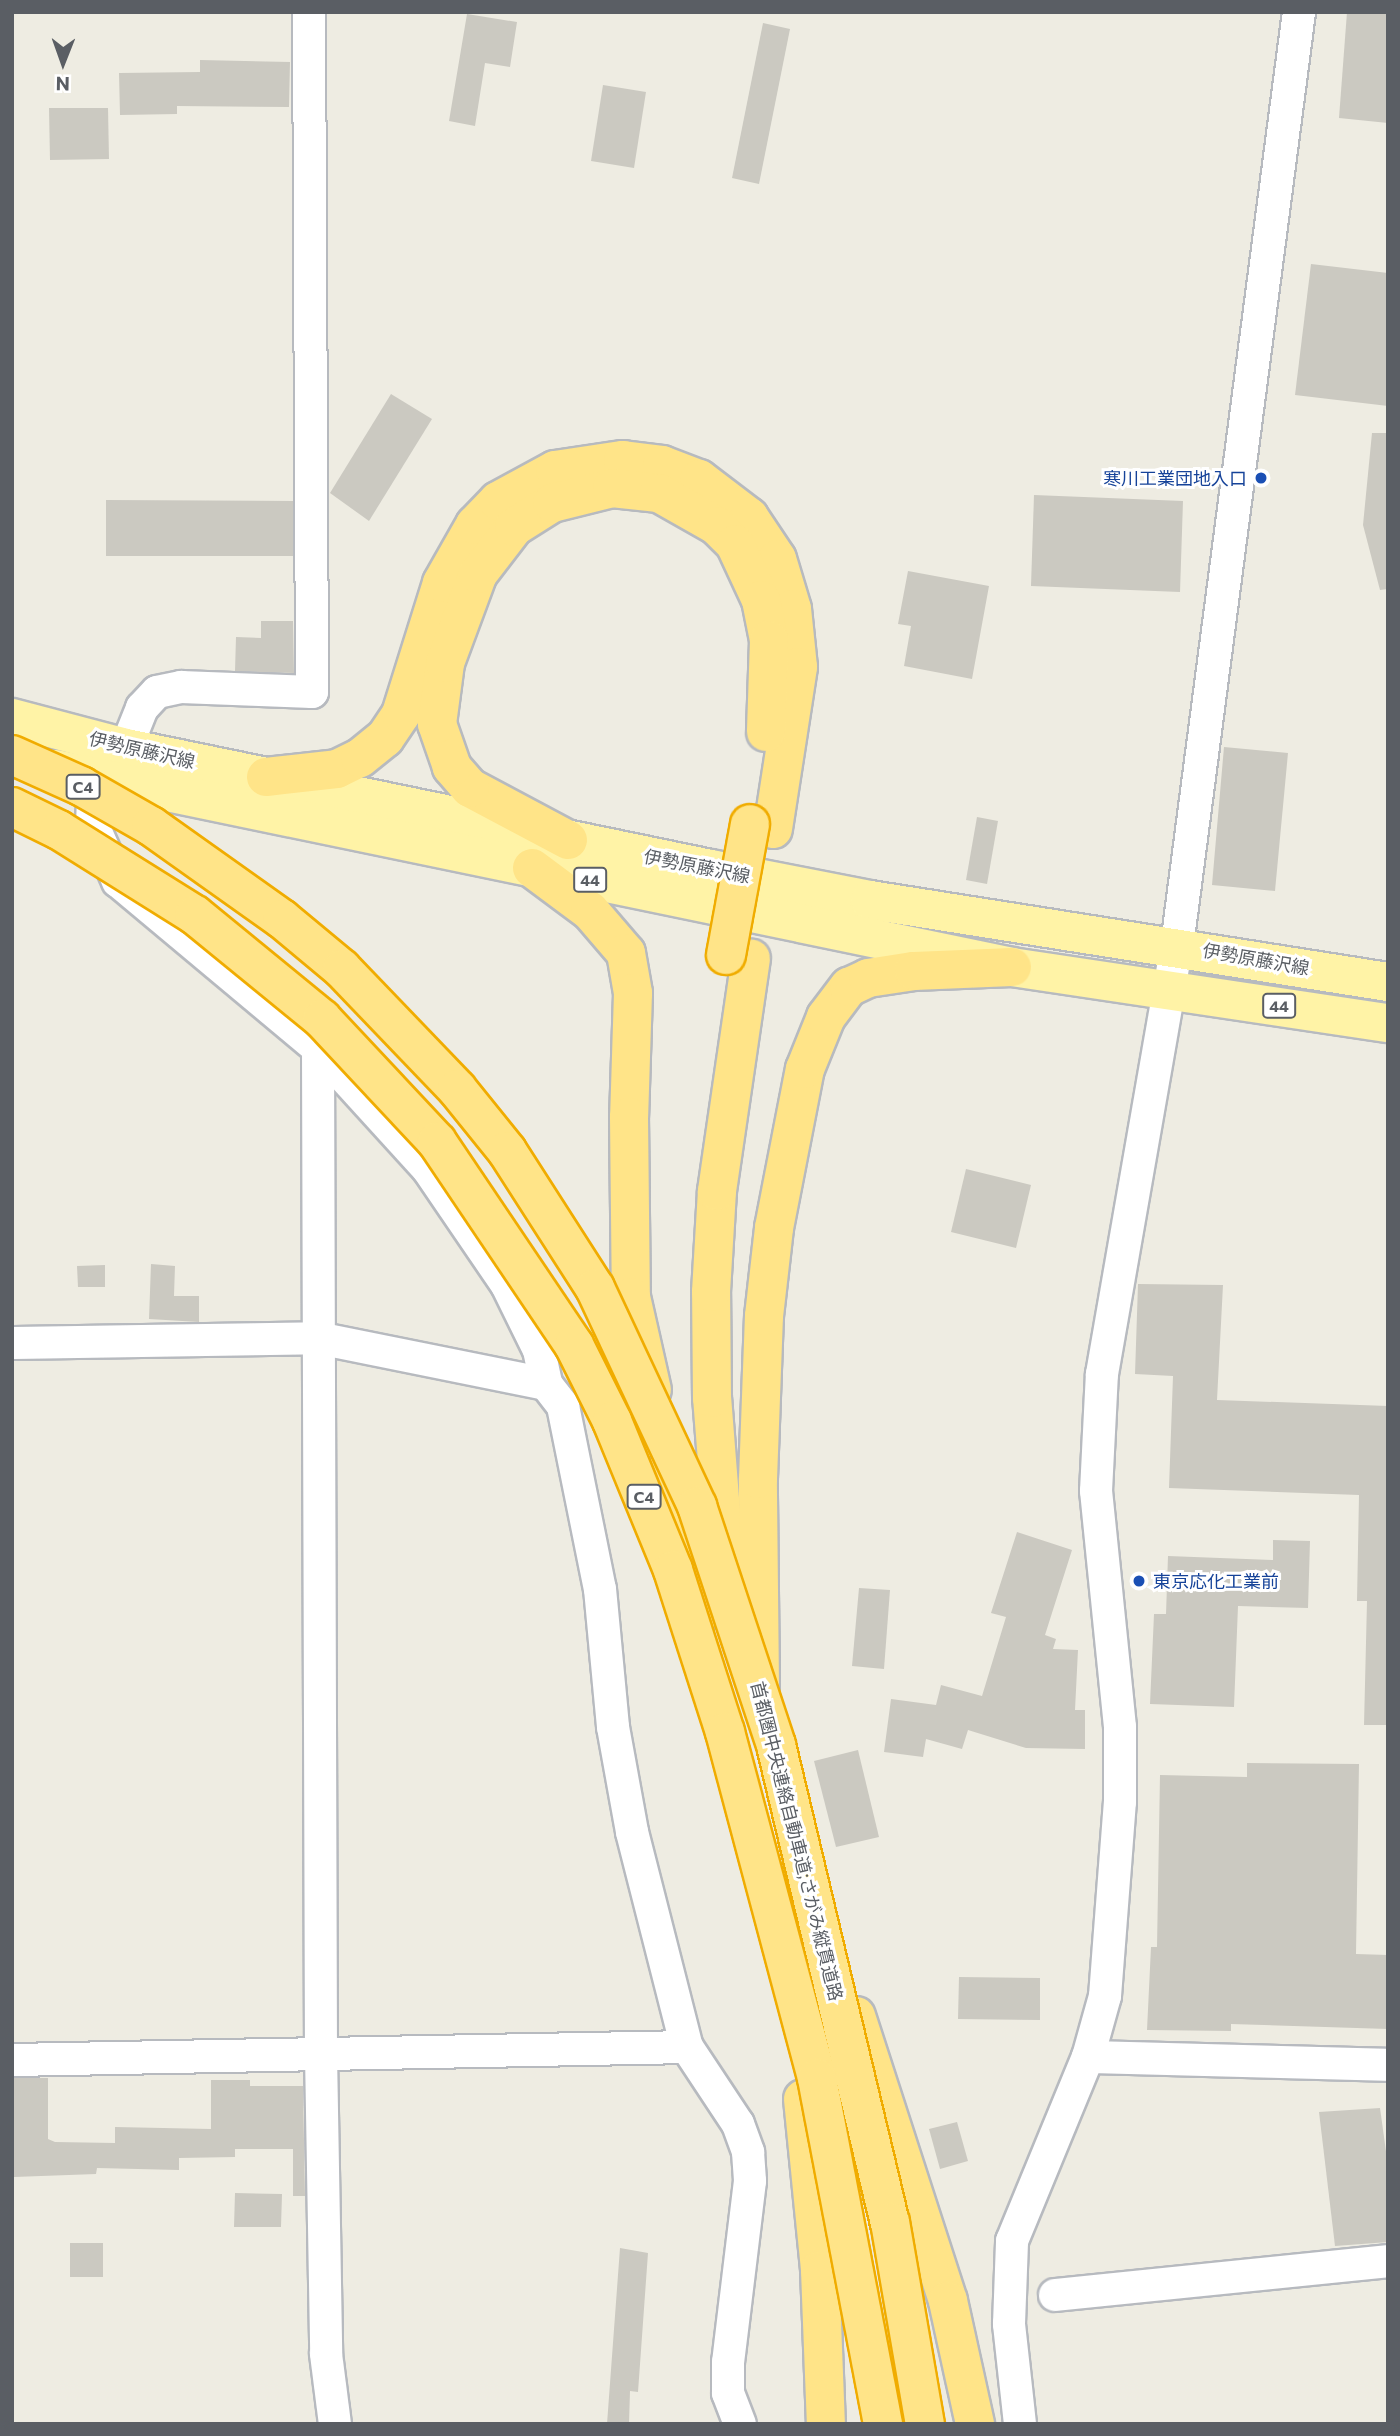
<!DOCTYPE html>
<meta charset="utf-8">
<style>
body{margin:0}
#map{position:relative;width:1400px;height:2436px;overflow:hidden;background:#eeece2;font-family:Commissioner,"Noto Sans JP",sans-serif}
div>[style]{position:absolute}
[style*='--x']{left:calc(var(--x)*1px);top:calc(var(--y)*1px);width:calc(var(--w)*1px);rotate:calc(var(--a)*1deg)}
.building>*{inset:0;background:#cbc9c1}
.roads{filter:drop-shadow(2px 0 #b7babf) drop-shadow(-2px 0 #b7babf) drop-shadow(0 2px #b7babf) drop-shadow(0 -2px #b7babf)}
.minor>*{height:32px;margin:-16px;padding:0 16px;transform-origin:16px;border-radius:16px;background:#fff}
.major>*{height:38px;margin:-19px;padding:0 19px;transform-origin:19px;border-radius:19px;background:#fff3a6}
.highway>*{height:38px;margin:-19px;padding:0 19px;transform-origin:19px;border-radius:19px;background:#ffe488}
.bridges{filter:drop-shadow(2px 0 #f0ac00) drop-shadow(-2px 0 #f0ac00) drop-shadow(0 2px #f0ac00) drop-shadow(0 -2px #f0ac00)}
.highway-bridge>*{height:38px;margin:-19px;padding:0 19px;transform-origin:19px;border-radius:19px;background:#ffe488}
.dots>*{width:19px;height:19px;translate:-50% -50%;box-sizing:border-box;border:4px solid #fff;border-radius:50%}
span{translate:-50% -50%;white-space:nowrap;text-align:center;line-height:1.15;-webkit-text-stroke:6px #fff;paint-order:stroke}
.shield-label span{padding:2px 5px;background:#fff;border:2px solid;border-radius:5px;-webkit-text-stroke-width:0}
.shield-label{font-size:16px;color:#5a5e64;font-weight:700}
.transit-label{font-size:18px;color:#164399}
.right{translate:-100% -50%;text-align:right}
.left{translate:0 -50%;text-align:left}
.street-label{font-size:18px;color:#5a5e64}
.frame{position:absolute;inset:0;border:14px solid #5a5e64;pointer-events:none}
.north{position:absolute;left:28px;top:28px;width:70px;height:70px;-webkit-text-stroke:5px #fff;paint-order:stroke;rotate:181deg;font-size:19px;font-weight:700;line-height:28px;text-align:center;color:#5a5e64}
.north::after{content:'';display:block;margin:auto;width:24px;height:32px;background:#5a5e64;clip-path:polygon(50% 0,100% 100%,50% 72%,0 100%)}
</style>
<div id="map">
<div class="building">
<div style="clip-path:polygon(1347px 12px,1388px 12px,1388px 123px,1339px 118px)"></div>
<div style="clip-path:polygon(467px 14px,517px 22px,510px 67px,485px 63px,475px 126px,449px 121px)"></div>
<div style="clip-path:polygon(763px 23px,790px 29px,759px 184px,732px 178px)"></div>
<div style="clip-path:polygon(200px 60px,290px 62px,289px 107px,177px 106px,177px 114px,120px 115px,119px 73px,200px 72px)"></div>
<div style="clip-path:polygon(603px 85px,646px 92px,634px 168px,591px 161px)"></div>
<div style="clip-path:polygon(49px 108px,108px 108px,109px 159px,50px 160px)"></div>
<div style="clip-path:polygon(1311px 264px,1388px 273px,1388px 406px,1295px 395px)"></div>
<div style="clip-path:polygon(391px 394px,432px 419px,369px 521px,330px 493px)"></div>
<div style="clip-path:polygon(1372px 433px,1388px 433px,1388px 589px,1380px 590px,1363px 525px)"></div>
<div style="clip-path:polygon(1034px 495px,1183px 501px,1180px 592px,1031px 586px)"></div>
<div style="clip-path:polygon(106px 500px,293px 501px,293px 556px,106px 556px)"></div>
<div style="clip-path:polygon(908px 571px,989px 586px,972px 679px,904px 666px,911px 626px,898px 624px)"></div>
<div style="clip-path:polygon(261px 621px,293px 621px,294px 673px,235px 671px,236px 637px,261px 638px)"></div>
<div style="clip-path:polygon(1224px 747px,1288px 753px,1275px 891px,1212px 885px)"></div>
<div style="clip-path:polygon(977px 817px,998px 821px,987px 884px,966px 880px)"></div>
<div style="clip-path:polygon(966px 1169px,1031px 1185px,1016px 1248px,951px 1232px)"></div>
<div style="clip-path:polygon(151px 1264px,175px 1266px,174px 1296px,199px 1296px,199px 1322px,149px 1319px)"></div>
<div style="clip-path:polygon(105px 1265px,105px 1287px,78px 1287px,77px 1266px)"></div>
<div style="clip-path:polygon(1138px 1284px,1223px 1285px,1217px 1400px,1388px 1406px,1388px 1725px,1364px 1725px,1367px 1601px,1357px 1601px,1359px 1495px,1169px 1488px,1173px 1376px,1135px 1374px)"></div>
<div style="clip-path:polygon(1017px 1532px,1072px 1550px,1045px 1635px,1056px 1639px,1053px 1649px,1078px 1650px,1075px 1710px,1085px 1710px,1085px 1749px,1026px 1748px,968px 1730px,962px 1749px,926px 1739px,923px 1757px,884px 1752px,891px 1699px,936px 1705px,941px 1685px,982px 1696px,1006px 1617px,991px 1613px)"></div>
<div style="clip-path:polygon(1273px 1540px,1310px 1541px,1308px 1608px,1238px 1606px,1234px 1707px,1150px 1704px,1154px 1614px,1166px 1614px,1168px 1556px,1273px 1560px)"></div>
<div style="clip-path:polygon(859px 1588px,890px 1590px,884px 1669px,852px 1666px)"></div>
<div style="clip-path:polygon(858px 1750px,879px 1837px,836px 1847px,814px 1761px)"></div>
<div style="clip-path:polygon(1247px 1763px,1359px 1764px,1356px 1954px,1388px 1955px,1388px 2029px,1231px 2024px,1231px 2031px,1147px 2030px,1151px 1947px,1157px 1947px,1160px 1775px,1247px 1777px)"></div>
<div style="clip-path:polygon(959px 1977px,1040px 1978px,1040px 2020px,958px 2019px)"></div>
<div style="clip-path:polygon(12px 2078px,48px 2078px,48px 2139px,55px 2142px,115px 2143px,115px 2127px,211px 2129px,211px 2080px,250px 2080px,250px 2086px,303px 2086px,305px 2196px,293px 2196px,293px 2149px,235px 2149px,235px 2157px,179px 2158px,179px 2170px,97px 2168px,96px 2174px,14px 2177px)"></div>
<div style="clip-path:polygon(1380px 2108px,1388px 2166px,1388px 2242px,1335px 2246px,1319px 2112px)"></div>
<div style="clip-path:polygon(957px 2122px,968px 2161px,940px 2169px,929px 2129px)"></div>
<div style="clip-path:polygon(235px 2193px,282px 2194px,281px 2227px,234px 2227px)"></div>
<div style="clip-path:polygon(70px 2243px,103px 2243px,103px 2277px,70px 2277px)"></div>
<div style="clip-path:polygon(620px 2248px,648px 2253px,638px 2392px,630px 2391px,629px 2424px,607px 2424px)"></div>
</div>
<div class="roads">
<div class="minor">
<div style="--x:126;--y:748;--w:43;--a:-68.2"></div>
<div style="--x:142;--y:708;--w:22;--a:-47"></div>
<div style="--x:157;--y:692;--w:25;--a:-12"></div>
<div style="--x:181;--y:687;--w:131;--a:2.2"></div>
<div style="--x:312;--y:692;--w:680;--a:-90.25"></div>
<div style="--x:94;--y:776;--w:47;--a:92.4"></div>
<div style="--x:92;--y:823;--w:64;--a:65.9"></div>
<div style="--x:118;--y:881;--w:261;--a:39.9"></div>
<div style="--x:318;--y:1048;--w:164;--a:47.7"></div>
<div style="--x:428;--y:1169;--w:140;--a:55.7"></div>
<div style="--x:507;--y:1285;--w:72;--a:63.8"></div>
<div style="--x:539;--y:1350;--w:35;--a:78"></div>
<div style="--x:546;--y:1384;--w:28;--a:52"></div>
<div style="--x:563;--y:1406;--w:187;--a:78.6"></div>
<div style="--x:600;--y:1589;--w:139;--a:84.6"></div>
<div style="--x:613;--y:1727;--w:107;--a:79.7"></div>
<div style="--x:632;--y:1832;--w:222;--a:75.7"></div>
<div style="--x:687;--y:2047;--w:92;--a:56.5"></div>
<div style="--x:738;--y:2124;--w:30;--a:70"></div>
<div style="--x:748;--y:2152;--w:29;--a:86"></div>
<div style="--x:750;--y:2181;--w:182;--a:96.9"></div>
<div style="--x:728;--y:2362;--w:31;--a:90"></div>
<div style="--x:728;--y:2393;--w:33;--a:69"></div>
<div style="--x:318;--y:1048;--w:1006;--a:89.83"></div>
<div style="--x:321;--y:2054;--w:300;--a:89"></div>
<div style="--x:326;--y:2354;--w:71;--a:82.7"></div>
<div style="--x:12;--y:1343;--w:306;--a:-0.9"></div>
<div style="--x:318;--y:1338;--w:233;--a:11.4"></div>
<div style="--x:1088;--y:2057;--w:300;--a:1.5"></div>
<div style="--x:12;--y:2060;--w:675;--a:-1.1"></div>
<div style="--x:1055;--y:2295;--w:335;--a:-5.8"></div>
<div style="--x:1020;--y:2424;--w:101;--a:-96.3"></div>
<div style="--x:1009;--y:2324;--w:83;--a:-87.9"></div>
<div style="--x:1012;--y:2241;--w:199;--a:-67.6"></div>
<div style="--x:1088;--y:2057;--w:63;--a:-74.4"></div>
<div style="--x:1105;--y:1996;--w:195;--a:-85.6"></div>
<div style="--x:1120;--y:1802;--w:75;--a:-90"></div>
<div style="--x:1120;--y:1727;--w:237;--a:-95.8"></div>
<div style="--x:1096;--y:1491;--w:117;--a:-87.1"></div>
<div style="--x:1102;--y:1374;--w:436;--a:-80.1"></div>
<div style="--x:1177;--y:945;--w:941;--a:-82.55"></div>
</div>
<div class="major">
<div style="--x:12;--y:718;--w:118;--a:14.7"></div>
<div style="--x:126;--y:748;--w:597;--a:11.69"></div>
<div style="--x:711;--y:869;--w:162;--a:11"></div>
<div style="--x:870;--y:900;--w:524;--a:9"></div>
<div style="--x:56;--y:769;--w:976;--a:11.7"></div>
<div style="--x:1012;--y:967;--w:380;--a:8.5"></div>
</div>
<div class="highway">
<div style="--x:266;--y:777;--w:71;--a:-6.4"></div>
<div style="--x:337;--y:769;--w:25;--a:-26"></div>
<div style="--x:360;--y:758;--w:32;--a:-39"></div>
<div style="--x:385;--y:738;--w:29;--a:-56"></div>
<div style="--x:401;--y:714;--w:137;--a:-72.6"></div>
<div style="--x:442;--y:583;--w:67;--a:-60.4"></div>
<div style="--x:475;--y:525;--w:33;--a:-46"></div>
<div style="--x:498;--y:501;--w:65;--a:-28.5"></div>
<div style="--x:555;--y:470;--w:69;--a:-8.4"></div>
<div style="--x:623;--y:460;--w:39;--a:7"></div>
<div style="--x:662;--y:465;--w:40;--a:21"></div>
<div style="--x:699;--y:479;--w:63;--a:37.2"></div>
<div style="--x:749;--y:517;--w:50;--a:56.3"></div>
<div style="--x:777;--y:559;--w:52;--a:73.3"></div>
<div style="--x:792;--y:609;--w:58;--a:84.1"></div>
<div style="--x:798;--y:667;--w:164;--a:98.8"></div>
<div style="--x:568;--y:840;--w:111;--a:-152"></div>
<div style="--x:470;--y:788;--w:28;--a:-131"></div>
<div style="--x:452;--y:767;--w:46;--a:-109.2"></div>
<div style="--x:437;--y:724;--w:62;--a:-82.5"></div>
<div style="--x:445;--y:663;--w:95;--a:-69.7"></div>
<div style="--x:478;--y:574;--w:59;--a:-52.5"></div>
<div style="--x:514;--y:527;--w:45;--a:-32.3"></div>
<div style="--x:552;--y:503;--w:62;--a:-14"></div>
<div style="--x:612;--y:488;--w:47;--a:6.1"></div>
<div style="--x:659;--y:493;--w:67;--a:29.6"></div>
<div style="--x:717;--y:526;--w:25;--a:45"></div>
<div style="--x:735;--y:544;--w:62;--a:65.1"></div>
<div style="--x:761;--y:600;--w:41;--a:78.7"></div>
<div style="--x:769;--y:640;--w:92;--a:91.9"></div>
<div style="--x:532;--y:868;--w:72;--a:36.6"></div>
<div style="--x:590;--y:911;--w:55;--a:49.4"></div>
<div style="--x:626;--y:953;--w:41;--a:80.1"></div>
<div style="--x:633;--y:993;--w:124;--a:91.8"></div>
<div style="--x:629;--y:1117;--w:180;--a:89.4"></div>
<div style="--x:631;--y:1297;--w:95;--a:77.3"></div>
<div style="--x:669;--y:1466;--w:150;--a:77.3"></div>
<div style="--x:725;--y:1562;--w:165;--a:-94.5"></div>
<div style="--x:712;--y:1398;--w:106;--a:-90.5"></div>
<div style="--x:711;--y:1292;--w:101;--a:-86.6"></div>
<div style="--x:717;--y:1191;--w:235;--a:-81.7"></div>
<div style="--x:760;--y:1686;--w:207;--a:-90.6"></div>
<div style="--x:758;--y:1479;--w:163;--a:-87.9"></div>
<div style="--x:764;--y:1316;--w:89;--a:-83.5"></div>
<div style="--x:774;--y:1228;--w:162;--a:-79"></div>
<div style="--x:805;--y:1069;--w:56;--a:-68"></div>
<div style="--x:826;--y:1017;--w:38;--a:-53"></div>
<div style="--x:849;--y:987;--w:21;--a:-25"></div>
<div style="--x:868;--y:978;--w:47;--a:-8.7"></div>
<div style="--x:914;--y:971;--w:98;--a:-2.3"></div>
<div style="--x:856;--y:2016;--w:299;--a:72.1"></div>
<div style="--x:948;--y:2301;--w:126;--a:77.6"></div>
<div style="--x:803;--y:2099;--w:172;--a:84.3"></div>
<div style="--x:820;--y:2270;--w:154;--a:87.8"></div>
</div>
</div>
<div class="bridges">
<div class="highway-bridge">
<div style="--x:12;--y:755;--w:76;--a:24.2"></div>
<div style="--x:81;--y:786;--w:81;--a:29.7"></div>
<div style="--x:151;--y:826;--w:161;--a:35.4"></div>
<div style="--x:282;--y:919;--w:78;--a:39.8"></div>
<div style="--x:342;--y:969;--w:166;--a:46.2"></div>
<div style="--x:457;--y:1089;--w:80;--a:51.1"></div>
<div style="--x:507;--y:1151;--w:163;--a:57.3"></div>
<div style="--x:595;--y:1288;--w:241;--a:64.9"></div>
<div style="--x:697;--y:1506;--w:252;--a:71.7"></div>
<div style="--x:776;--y:1745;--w:490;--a:76.6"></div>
<div style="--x:890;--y:2222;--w:205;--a:80.2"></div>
<div style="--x:12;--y:807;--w:52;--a:26.1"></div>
<div style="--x:59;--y:830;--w:160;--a:32"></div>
<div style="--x:195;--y:915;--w:164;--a:39.3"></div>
<div style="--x:322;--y:1019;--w:168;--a:46.9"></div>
<div style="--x:437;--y:1142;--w:245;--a:56"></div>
<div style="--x:574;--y:1345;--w:85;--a:63.4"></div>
<div style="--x:612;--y:1421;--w:161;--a:67.7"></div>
<div style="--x:673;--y:1570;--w:170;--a:72.2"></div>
<div style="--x:725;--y:1732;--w:358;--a:75.1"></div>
<div style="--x:817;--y:2078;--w:352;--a:79.2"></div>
<div style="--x:726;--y:955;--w:133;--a:-79.6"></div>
</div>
</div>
<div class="dots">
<div style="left:1261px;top:478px;background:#1a4fb4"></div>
<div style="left:1139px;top:1581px;background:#1a4fb4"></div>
</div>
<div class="shield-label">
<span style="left:83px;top:787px">C4</span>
<span style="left:590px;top:880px">44</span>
<span style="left:1279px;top:1006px">44</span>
<span style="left:644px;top:1497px">C4</span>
</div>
<div class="transit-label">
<span class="right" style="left:1247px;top:478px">寒川工業団地入口</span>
<span class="left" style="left:1153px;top:1581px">東京応化工業前</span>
</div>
<div class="street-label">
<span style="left:142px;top:750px;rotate:13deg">伊勢原藤沢線</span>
<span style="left:697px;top:866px;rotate:11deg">伊勢原藤沢線</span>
<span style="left:1256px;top:959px;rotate:10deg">伊勢原藤沢線</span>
<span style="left:797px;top:1841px;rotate:76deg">首都圏中央連絡自動車道;さがみ縦貫道路</span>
</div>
<div class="frame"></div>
<div class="north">N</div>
</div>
